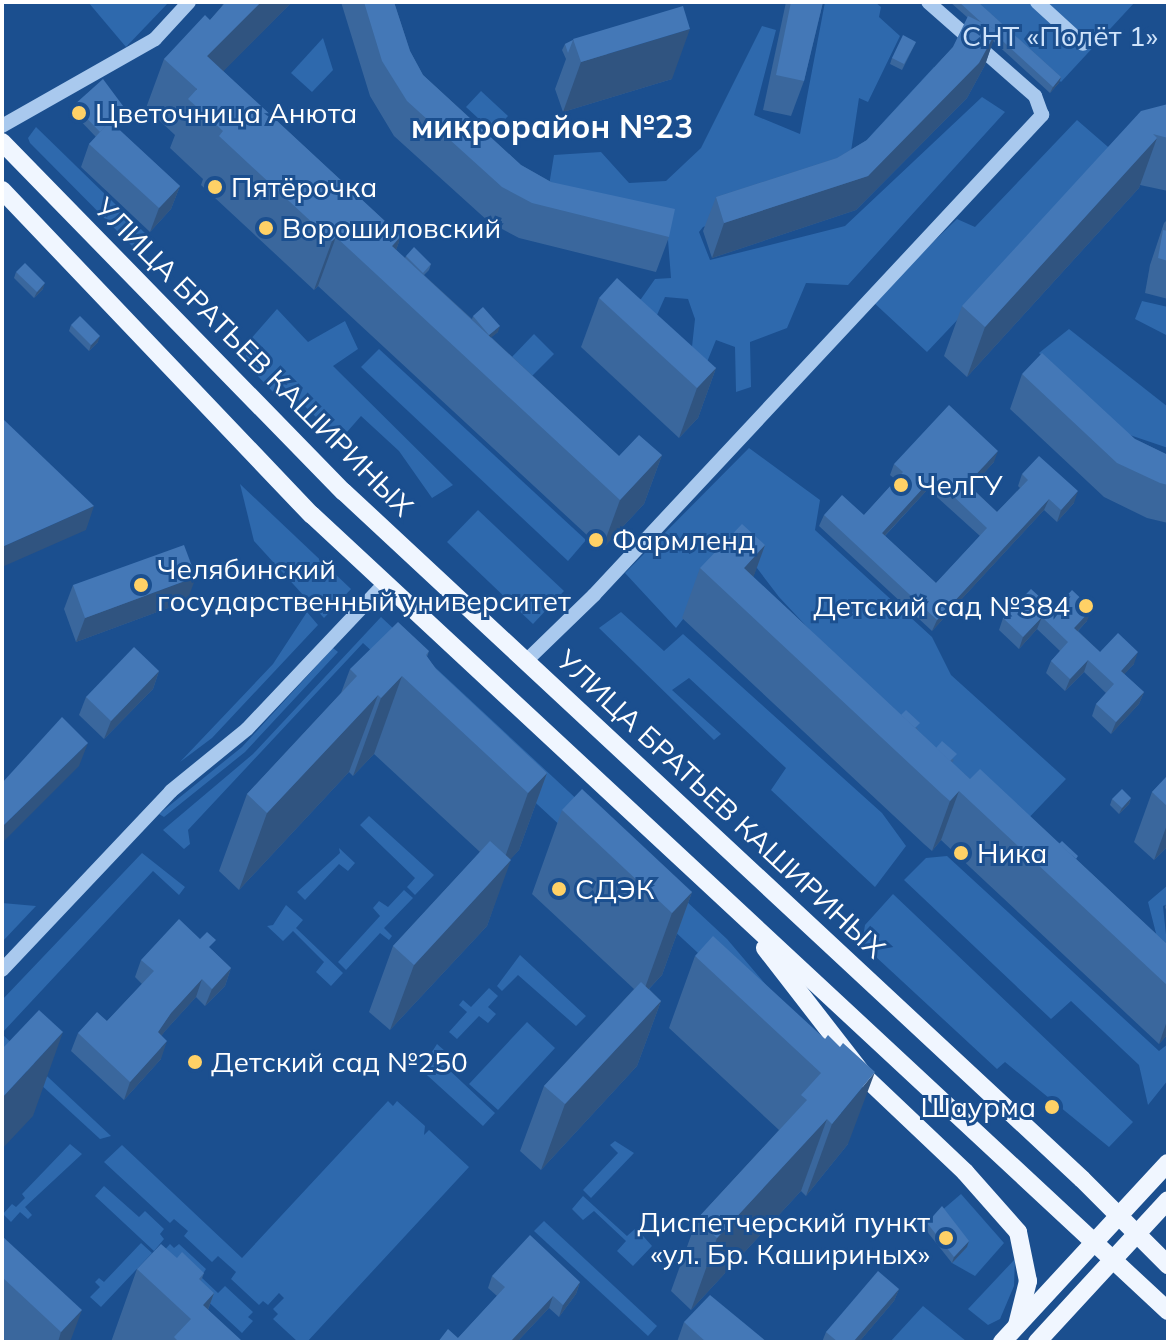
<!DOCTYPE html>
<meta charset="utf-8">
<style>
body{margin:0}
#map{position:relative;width:1170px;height:1344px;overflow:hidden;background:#1b4f8f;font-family:Mulish,sans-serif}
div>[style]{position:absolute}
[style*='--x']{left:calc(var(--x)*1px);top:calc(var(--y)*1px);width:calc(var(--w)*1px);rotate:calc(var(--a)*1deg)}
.green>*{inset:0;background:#2e69ad}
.minor>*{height:14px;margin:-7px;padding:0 7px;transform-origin:7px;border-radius:7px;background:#a9c9ee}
.major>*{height:18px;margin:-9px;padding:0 9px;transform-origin:9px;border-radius:9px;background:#f0f6ff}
.wall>*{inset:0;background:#3a679d}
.shaded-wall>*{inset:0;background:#305480}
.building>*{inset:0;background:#4478b7}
.dots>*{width:22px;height:22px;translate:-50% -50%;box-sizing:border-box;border:4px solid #1b4f8f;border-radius:50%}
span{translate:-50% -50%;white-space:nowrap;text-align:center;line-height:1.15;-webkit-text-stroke:6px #1b4f8f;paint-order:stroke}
.park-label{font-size:28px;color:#cfe3fa}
.poi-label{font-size:28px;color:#fff}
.left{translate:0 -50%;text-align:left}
.right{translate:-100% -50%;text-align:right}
.street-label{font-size:28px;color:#fff}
.quarter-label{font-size:32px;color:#fff;font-weight:700}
.frame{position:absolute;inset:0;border:4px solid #fff;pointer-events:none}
</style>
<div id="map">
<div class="green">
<div style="clip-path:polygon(88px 2px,169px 2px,126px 47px)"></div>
<div style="clip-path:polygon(825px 2px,875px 2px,881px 7px,879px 17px,900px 36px,868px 102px,859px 98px,850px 158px,934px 67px,941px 73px,854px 167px,816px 189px,703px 227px,699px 232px,710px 260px,845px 226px,982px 97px,1005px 112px,848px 285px,806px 283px,787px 328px,750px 342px,751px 387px,736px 392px,735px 347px,716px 340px,707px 362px,691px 356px,695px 319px,688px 299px,665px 297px,657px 315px,639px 327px,624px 310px,641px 299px,655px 279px,671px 278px,668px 240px,545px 210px,554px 155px,601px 152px,629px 183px,666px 181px,701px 148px,762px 26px,776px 30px,754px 115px,800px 134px)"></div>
<div style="clip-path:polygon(972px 2px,1135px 2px,1061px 82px)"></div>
<div style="clip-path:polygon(323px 38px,333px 70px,312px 92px,291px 73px)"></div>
<div style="clip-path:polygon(481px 91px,508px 116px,493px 132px,466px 107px)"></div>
<div style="clip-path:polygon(1077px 120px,1115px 153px,927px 352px,872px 301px,957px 219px,975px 227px)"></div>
<div style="clip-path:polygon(36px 127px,150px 238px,137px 251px,30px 143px,28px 138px)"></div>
<div style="clip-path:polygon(1142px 301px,1168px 307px,1168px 336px,1135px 319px)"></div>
<div style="clip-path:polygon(277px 309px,308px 342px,345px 321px,358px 349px,333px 366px,453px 485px,432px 498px,399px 451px,361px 416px,340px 440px,291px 393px,274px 393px,246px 364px,246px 357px,249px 341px)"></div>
<div style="clip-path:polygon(1069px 329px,1168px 407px,1168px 448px,1118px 431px,1039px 353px)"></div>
<div style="clip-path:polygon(534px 334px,554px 354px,530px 378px,510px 359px)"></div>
<div style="clip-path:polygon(379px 349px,586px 540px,568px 561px,361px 367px)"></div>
<div style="clip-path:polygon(749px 448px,820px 500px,815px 530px,932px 637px,951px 675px,1066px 779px,1021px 826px,853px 676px,779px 597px,741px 547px,676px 628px,625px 573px)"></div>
<div style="clip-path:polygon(240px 484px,351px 589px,324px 618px,254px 541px)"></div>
<div style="clip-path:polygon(478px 510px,564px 591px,533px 624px,447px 542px)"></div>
<div style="clip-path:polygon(307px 612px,318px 625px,212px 738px,180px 762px,273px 664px)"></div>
<div style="clip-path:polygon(621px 612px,664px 651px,683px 634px,882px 813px,906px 846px,875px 887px,771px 790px,786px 768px,689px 678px,672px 690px,721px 734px,714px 740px,599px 628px)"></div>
<div style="clip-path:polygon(381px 617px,727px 939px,834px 1065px,792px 1040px,363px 643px,188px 830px,190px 844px,184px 849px,163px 830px,253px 754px)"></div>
<div style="clip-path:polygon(333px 648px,338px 652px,245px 752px,164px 817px,159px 814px,242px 747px)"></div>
<div style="clip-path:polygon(369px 816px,434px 875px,415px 895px,407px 887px,415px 878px,360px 825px)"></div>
<div style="clip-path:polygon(339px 848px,355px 863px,348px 871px,339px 864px,305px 900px,297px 892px,340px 853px)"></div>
<div style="clip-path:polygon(142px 853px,185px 887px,179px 895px,153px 871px,2px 1033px,2px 1000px)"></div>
<div style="clip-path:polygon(947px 856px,1159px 1051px,1168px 1044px,1168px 1080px,1148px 1105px,1139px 1065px,1071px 1001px,1051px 1019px,904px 880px,926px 858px)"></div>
<div style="clip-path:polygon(1168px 885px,1168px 904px,1163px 906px,1168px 954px,1160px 949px,1148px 902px)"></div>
<div style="clip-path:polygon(404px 890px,413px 898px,384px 928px,392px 936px,389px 940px,380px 933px,346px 970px,338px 962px,380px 916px,373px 908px,379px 901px,388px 907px)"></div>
<div style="clip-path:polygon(893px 894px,1133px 1122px,1109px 1147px,1005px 1062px,997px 1069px,862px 944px,865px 925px)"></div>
<div style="clip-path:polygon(2px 903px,36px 906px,2px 942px)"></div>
<div style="clip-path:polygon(286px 905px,303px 920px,296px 928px,343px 973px,331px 986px,316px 972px,324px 962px,293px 931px,283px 941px,267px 926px,273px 925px)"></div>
<div style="clip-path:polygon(520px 955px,586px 1016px,576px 1026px,518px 975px,502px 991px,497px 986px)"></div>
<div style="clip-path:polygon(489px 988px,498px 996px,488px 1007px,496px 1014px,488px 1023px,479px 1016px,457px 1039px,449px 1032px,467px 1012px,459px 1005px,463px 1000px,471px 1007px)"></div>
<div style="clip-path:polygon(527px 1022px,555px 1048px,498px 1110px,469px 1084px)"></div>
<div style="clip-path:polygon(2px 1034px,111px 1136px,100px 1139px,2px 1049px)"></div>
<div style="clip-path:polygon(437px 1044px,454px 1059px,447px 1068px,495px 1113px,483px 1126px,417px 1066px,423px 1066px)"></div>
<div style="clip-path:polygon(388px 1101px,393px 1106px,397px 1101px,425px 1126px,424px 1135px,429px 1130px,469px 1167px,307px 1342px,298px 1342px,273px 1319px,278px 1314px,273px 1309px,284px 1298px,279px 1293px,268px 1305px,263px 1301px,259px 1305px,231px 1279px,236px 1272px,218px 1256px,212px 1262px,184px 1236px,188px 1231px,174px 1219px,170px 1223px,104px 1162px,122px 1145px,242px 1258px)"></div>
<div style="clip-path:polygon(615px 1141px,634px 1153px,591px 1198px,583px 1190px,618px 1153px,610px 1145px)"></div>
<div style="clip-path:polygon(70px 1144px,82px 1154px,25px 1207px,32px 1215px,28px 1219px,20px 1212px,11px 1222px,3px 1214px,12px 1204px,16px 1207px,25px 1198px,22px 1194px)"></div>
<div style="clip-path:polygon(104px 1186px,139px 1217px,145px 1211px,164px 1229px,160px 1234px,164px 1239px,154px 1251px,95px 1196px)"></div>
<div style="clip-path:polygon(961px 1194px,1004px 1243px,975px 1276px,952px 1263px,940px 1212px)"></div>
<div style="clip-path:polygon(583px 1196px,627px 1236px,636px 1228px,652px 1246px,633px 1266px,617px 1251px,626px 1241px,594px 1211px,583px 1220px,572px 1209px)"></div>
<div style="clip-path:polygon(544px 1221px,657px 1326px,648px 1336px,534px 1231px)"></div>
<div style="clip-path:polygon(141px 1243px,152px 1253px,101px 1307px,90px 1297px,100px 1287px,95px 1282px,99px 1278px,104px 1282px)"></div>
<div style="clip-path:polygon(170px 1244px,174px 1248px,179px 1244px,206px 1269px,201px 1277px,218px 1293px,225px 1286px,253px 1312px,248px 1317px,253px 1321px,242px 1333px,159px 1256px)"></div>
<div style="clip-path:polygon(1015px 1259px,1014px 1286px,1000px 1319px,988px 1325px,968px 1309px)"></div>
<div style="clip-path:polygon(923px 1306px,966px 1341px,890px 1342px)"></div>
</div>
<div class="minor">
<div style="--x:1037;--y:2;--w:62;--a:42.4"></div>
<div style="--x:2;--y:126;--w:176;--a:-29.6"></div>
<div style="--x:155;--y:39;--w:50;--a:-47.4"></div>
<div style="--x:526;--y:661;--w:95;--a:-44.1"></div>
<div style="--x:594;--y:595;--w:657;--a:-46.97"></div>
<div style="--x:1042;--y:115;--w:20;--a:-110"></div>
<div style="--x:1035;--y:96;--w:142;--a:-138.7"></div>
<div style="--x:2;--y:970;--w:246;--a:-46.6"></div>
<div style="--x:171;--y:791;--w:98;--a:-39.2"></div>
<div style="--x:247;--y:729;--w:201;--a:-46.6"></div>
</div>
<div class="major">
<div style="--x:2;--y:142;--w:489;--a:45.7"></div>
<div style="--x:344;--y:492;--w:1008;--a:42.95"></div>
<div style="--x:1082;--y:1179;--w:122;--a:45"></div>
<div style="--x:2;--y:190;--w:449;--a:46.4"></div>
<div style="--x:312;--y:515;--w:1169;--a:42.92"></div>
<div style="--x:765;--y:948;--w:165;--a:52.2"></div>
<div style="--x:866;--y:1078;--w:137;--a:43.5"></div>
<div style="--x:965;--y:1172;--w:80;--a:48.5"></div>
<div style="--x:1018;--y:1232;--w:50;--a:78.5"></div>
<div style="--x:1028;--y:1281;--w:45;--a:104"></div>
<div style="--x:1002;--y:1342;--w:244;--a:-47.2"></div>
<div style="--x:1037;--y:1342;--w:193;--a:-47.3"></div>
</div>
<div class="wall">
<div style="clip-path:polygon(224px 2px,292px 2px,223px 71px,401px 236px,396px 250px,405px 258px,406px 256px,431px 264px,429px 270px,424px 275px,472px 319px,473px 316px,498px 332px,491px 337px,619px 456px,662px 455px,644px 504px,602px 549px,318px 286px,314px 290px,201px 185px,203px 179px,170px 148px,175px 135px,146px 108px,164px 59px,210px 20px,222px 6px)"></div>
<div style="clip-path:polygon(341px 2px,394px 2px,410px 51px,423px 75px,521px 165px,551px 182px,669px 237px,656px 272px,519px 238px,489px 222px,394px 136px,370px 96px)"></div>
<div style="clip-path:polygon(786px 2px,823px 2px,804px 81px,791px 116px,763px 110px)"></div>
<div style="clip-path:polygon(950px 2px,978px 2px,1061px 77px,1059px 83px,1050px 93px,993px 41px,985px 65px,967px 98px,856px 210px,712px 258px,703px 231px,716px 197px,837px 158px,867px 140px,953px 47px,968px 18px)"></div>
<div style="clip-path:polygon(573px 40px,672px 79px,563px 112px,555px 89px,566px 59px,562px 50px,565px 44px)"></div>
<div style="clip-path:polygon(916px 42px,902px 70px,890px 64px,892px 58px)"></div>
<div style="clip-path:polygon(1168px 104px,1168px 191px,1140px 185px,1139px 188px,967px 377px,944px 356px,962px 306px)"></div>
<div style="clip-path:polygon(74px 105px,127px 120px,117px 128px,180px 186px,171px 209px,150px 232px,81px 167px,89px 144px,96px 137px,71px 111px)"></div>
<div style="clip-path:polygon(1168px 219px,1168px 299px,1145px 293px,1150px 265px,1164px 223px)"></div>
<div style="clip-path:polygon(16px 272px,43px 289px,34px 298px,14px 278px)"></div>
<div style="clip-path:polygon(599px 298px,716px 368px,698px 418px,679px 438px,581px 347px)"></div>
<div style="clip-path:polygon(71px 325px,98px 342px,89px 351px,69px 331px)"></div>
<div style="clip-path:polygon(1022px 374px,1135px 439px,1168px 455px,1168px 523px,1147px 518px,1104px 497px,1010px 409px)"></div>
<div style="clip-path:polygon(evenodd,994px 462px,971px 487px,997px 512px,1020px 488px,1018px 486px,1022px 474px,1074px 503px,1057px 522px,1044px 510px,932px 631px,819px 526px,824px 515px,864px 515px,896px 480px,890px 475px,894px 464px,994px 462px,928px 489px,980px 536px,936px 583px,885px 536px,928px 489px)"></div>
<div style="clip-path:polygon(765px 545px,753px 577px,901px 715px,918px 729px,917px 730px,936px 748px,954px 760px,952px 763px,970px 779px,1077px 860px,1168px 945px,1168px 1034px,1159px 1044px,941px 840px,932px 851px,924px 844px,682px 618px,700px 568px)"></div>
<div style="clip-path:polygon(73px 585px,187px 601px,76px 642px,64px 609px)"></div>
<div style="clip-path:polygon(1054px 610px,1087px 621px,1078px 631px,1100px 652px,1134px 664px,1124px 674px,1144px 692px,1139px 704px,1111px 734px,1092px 716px,1096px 704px,1106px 693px,1084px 672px,1065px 691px,1046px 673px,1051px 661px,1060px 651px,1037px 629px,1019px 649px,999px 630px,1003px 618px)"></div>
<div style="clip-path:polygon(429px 651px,427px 657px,436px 669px,547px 773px,519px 850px,510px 859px,487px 926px,390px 1030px,369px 1012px,393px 946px,480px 852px,374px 754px,353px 776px,349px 772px,239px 890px,219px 871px,247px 794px,341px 693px,350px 669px)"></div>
<div style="clip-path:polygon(159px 671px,153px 689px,104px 739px,79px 715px,86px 697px)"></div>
<div style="clip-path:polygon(1168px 775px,1168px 846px,1154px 860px,1134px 842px,1152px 792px)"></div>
<div style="clip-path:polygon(1131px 798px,1129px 804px,1119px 814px,1110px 805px,1112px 799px)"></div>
<div style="clip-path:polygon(562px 810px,692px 892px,662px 975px,649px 989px,661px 1001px,637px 1066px,541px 1170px,520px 1151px,544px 1086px,634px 989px,532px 894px)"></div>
<div style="clip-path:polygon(1168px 899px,1168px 916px,1165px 907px)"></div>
<div style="clip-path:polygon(212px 950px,231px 968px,225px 986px,205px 1006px,196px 997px,165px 1031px,161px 1036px,161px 1059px,124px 1100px,71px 1051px,78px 1033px,107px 1021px,142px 984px,135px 977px,141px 960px)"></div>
<div style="clip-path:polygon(695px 956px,825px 1039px,848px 1144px,806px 1196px,801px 1191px,691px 1310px,671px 1291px,697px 1219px,779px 1130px,669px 1028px)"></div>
<div style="clip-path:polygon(927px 1223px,967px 1247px,952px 1263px,925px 1229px)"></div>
<div style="clip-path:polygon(2px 1236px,70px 1342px,2px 1342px)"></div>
<div style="clip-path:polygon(177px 1258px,204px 1273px,201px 1281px,214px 1293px,208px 1310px,241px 1342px,111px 1342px,137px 1269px)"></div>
<div style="clip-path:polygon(492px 1276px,580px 1282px,576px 1294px,559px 1317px,549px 1308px,517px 1342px,438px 1342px,458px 1338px,497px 1296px,488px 1288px)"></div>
<div style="clip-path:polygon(899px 1289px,894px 1301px,859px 1342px,822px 1342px,826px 1332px)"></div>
<div style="clip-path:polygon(684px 1322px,767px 1342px,677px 1342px)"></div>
</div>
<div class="shaded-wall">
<div style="clip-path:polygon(261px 2px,292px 2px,192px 103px,207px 56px)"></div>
<div style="clip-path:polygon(690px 29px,672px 79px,563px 112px,581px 62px)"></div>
<div style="clip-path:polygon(997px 30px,985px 65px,967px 98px,856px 210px,712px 258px,724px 223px,868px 176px)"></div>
<div style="clip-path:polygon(1061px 77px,1059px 83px,1050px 93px,1053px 87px)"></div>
<div style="clip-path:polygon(129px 114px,127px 120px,102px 143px,104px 137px)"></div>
<div style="clip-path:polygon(1157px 138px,1139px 188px,967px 377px,985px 327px)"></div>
<div style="clip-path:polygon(180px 186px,171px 209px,150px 232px,159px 208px)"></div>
<div style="clip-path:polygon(401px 236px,385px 282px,392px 246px)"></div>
<div style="clip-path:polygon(336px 237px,318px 286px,314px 290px,332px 241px)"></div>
<div style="clip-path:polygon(45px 283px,43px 289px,34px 298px,37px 292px)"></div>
<div style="clip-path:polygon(500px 326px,498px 332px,487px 341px,489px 335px)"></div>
<div style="clip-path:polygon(100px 336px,98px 342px,89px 351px,91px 345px)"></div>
<div style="clip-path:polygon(716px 368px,698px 418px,679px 438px,697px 388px)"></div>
<div style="clip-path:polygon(998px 451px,994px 462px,963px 496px,967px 484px)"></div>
<div style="clip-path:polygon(662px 455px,644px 504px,602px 549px,620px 500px)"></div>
<div style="clip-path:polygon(933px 477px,928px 489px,877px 544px,882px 533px)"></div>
<div style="clip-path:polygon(1078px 491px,1074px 503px,1057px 522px,1061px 510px)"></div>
<div style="clip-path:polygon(1049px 499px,1044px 510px,932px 631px,937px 620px)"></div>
<div style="clip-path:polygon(94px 506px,86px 530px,2px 567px,2px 547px)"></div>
<div style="clip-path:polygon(765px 545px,747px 595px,744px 568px)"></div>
<div style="clip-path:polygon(196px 577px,187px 601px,76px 642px,85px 618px)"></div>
<div style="clip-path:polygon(1092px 609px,1087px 621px,1069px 640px,1074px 628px)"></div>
<div style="clip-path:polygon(1042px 617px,1037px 629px,1019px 649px,1023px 637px)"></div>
<div style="clip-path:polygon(1138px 652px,1134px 664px,1116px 683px,1121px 671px)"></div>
<div style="clip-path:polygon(1088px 660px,1084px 672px,1065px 691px,1070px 679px)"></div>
<div style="clip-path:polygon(159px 671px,153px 689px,104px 739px,111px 721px)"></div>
<div style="clip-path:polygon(402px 676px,374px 754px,353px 776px,381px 698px)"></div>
<div style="clip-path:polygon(1144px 692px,1139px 704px,1111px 734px,1116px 722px)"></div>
<div style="clip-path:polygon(378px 695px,349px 772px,239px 890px,267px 813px)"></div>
<div style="clip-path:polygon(88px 743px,79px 766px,2px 843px,2px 832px,4px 825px)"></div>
<div style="clip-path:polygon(547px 773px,519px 850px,500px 871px,528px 793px)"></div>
<div style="clip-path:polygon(959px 791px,941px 840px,932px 851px,950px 801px)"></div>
<div style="clip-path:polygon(1131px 798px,1129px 804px,1119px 814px,1122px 808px)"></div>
<div style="clip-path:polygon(1168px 822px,1168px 846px,1154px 860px)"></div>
<div style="clip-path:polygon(511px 860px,487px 926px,390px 1030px,414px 965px)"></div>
<div style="clip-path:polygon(692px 892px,662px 975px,642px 996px,672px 913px)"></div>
<div style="clip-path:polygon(231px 968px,225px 986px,205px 1006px,212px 989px)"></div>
<div style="clip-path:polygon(202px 979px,196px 997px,165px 1031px,151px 1050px,158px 1032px,171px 1013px)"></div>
<div style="clip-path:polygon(661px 1001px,637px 1066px,541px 1170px,565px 1104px)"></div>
<div style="clip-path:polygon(1168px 1018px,1168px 1034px,1159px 1044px)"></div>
<div style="clip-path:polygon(63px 1032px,33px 1116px,2px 1149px,2px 1098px)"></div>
<div style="clip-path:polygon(167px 1041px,161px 1059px,124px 1100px,130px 1082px)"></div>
<div style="clip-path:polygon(875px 1072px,848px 1144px,806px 1196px,832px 1124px)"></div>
<div style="clip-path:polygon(827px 1119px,801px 1191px,691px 1310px,717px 1238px)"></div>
<div style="clip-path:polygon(969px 1241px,967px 1247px,952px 1263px,954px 1257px)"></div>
<div style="clip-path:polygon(580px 1282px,576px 1294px,559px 1317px,563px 1305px)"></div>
<div style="clip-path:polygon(899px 1289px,894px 1301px,859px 1342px,853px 1342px)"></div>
<div style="clip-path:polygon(214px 1293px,196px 1342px,203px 1305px)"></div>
<div style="clip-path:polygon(553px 1296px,549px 1308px,517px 1342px,510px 1342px)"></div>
<div style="clip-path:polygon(82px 1310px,70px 1342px,58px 1342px,61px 1332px)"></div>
</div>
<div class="building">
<div style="clip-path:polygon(226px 2px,261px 2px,207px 56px,401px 236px,392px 246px,619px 456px,639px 435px,662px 455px,620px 500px,336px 237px,332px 241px,219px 136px,223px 131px,188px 99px,197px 89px,164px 59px,205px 15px,210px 20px)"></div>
<div style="clip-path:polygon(364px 2px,394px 2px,410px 51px,423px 75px,521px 165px,551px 182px,675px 209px,669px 237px,532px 203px,502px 187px,407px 101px,382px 61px)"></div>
<div style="clip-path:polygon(791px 2px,823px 2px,804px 81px,776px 75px)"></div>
<div style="clip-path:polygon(959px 2px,978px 2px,1061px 77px,1053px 87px,996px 35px,997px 30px,982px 23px)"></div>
<div style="clip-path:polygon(683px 6px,690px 29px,581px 62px,573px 39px)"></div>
<div style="clip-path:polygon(968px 16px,997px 30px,979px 63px,868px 176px,724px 223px,716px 197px,837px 158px,867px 140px,953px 47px)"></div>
<div style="clip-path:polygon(903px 35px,916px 42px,904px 64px,892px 58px)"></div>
<div style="clip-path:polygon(573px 40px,568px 53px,565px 44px)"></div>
<div style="clip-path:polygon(103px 79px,129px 114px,115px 126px,110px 121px,100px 132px,74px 105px)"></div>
<div style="clip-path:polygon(1168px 104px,1168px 138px,1153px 134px,1157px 138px,985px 327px,962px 306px,1141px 111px)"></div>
<div style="clip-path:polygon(110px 121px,180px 186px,159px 208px,89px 144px)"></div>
<div style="clip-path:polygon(1163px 230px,1168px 231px,1168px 261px,1158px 258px)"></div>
<div style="clip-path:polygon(414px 247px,431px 264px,423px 273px,406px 256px)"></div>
<div style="clip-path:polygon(25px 263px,45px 283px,37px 292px,16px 272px)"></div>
<div style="clip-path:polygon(617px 278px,716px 368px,697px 388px,599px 298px)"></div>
<div style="clip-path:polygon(483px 307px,500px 326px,489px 335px,473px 316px)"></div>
<div style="clip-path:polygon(80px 316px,100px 336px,91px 345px,71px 325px)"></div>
<div style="clip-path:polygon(1042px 353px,1135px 439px,1168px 455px,1168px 485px,1160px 483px,1117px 463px,1022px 374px)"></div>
<div style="clip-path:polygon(evenodd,949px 405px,998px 451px,967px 484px,997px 512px,1028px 480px,1022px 474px,1039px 456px,1078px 491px,1061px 510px,1049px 499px,937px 620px,824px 515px,842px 495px,864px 515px,903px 472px,894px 464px,949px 405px,933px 477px,987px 528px,936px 583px,882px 533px,933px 477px)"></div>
<div style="clip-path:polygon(2px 418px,94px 506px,2px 547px)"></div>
<div style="clip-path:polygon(742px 524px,765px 545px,744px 568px,970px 779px,980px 769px,1168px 945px,1168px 986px,959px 791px,950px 801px,942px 794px,700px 568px)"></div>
<div style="clip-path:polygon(184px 545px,196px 577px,85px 618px,73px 585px)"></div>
<div style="clip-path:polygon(1031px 589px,1054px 610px,1072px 590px,1092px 609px,1074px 628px,1100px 652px,1118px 633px,1138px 652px,1121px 671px,1144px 692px,1116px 722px,1096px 704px,1114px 684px,1088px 660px,1070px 679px,1051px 661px,1068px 642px,1042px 617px,1023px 637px,1003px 618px)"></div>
<div style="clip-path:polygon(398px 622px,429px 651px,426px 655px,436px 669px,547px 773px,528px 793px,402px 676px,381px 698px,378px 695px,267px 813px,247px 794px,357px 676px,350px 669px)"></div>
<div style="clip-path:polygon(134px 647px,159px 671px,111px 721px,86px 697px)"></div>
<div style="clip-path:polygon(2px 679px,3px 681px,4px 705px,2px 707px)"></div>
<div style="clip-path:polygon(906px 710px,920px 723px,915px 728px,901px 715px)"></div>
<div style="clip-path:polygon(62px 717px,88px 743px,4px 825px,2px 823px,2px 783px)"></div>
<div style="clip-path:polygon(942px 741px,957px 754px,950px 761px,936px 748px)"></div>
<div style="clip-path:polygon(1168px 775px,1168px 807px,1152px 792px)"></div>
<div style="clip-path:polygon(582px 789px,692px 892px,672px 913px,562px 810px)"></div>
<div style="clip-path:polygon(1122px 789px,1131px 798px,1122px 808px,1112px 799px)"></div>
<div style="clip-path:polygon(490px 841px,511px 860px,414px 965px,393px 946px)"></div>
<div style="clip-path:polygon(1062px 841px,1078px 856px,1076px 859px,1059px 844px)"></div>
<div style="clip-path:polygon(179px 919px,200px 939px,207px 932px,216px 940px,209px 947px,231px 968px,212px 989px,202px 979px,171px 1013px,158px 1032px,167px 1041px,130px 1082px,78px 1033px,97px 1012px,107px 1021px,154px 971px,141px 960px)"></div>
<div style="clip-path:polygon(713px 936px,825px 1039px,828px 1035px,840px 1047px,843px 1043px,875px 1072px,832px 1124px,827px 1119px,717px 1238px,697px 1219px,807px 1100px,801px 1095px,821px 1073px,695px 956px)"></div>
<div style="clip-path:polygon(641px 982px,661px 1001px,565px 1104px,544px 1086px)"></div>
<div style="clip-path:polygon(39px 1010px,63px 1032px,2px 1098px,2px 1049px)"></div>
<div style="clip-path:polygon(942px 1206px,969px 1241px,954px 1257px,927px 1223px)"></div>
<div style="clip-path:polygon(530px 1235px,580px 1282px,563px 1305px,553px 1296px,510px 1342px,438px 1342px,448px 1329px,458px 1338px,505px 1287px,492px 1276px)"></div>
<div style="clip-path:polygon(2px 1236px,82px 1310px,61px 1332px,2px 1277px)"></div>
<div style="clip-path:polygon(161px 1244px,177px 1258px,182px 1252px,204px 1273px,199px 1279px,214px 1293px,203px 1305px,241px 1340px,240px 1342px,179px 1342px,174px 1337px,191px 1319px,137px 1269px)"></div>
<div style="clip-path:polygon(878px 1271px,899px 1289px,853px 1342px,838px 1342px,826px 1332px)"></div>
<div style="clip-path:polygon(710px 1295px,767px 1342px,706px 1342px,684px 1322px)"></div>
</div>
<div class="dots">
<div style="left:79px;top:113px;background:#ffd166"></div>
<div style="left:215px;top:187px;background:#ffd166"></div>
<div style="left:266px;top:228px;background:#ffd166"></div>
<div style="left:901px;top:485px;background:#ffd166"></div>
<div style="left:596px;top:540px;background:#ffd166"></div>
<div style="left:141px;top:585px;background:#ffd166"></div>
<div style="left:1086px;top:606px;background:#ffd166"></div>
<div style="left:961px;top:853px;background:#ffd166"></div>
<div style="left:559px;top:889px;background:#ffd166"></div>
<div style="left:195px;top:1062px;background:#ffd166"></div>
<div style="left:1052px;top:1107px;background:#ffd166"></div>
<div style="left:946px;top:1238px;background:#ffd166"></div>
</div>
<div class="park-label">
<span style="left:1060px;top:36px">СНТ «Полёт 1»</span>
</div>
<div class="poi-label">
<span class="left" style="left:95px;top:113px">Цветочница Анюта</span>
<span class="left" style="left:231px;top:187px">Пятёрочка</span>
<span class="left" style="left:282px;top:228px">Ворошиловский</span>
<span class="left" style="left:917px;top:485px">ЧелГУ</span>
<span class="left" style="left:612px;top:540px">Фармленд</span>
<span class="left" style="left:157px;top:585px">Челябинский<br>государственный университет</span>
<span class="right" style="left:1070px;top:606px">Детский сад №384</span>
<span class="left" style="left:977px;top:853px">Ника</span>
<span class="left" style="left:575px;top:889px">СДЭК</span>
<span class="left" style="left:211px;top:1062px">Детский сад №250</span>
<span class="right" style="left:1036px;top:1107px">Шаурма</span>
<span class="right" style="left:930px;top:1238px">Диспетчерский пункт<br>«ул. Бр. Кашириных»</span>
</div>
<div class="street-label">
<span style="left:254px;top:357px;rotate:45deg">УЛИЦА БРАТЬЕВ КАШИРИНЫХ</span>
<span style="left:721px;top:804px;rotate:43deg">УЛИЦА БРАТЬЕВ КАШИРИНЫХ</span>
</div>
<div class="quarter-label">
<span style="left:552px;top:126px">микрорайон №23</span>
</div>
<div class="frame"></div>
</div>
